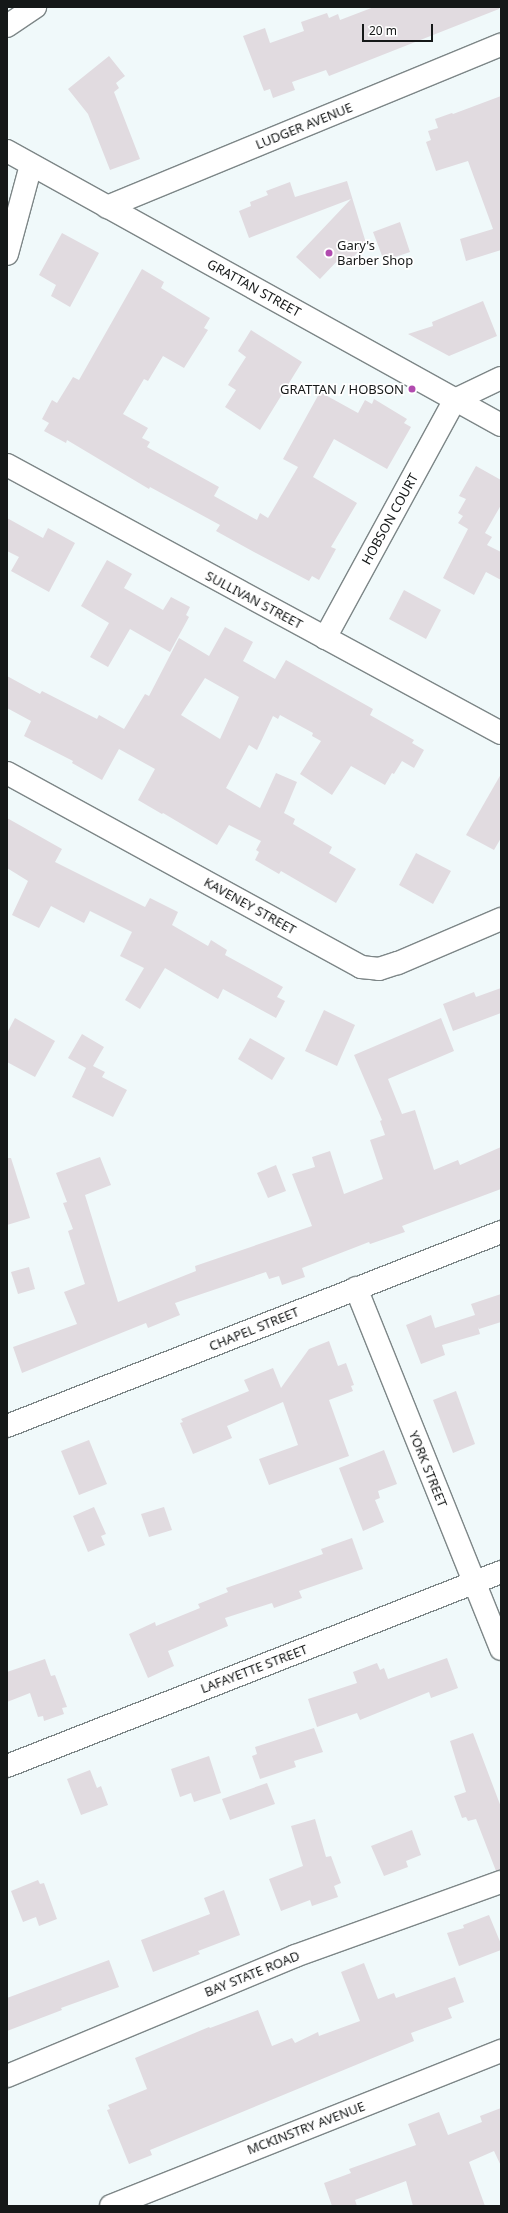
<!DOCTYPE html>
<style>
body{margin:0}
#map{position:relative;width:508px;height:2213px;overflow:hidden;background:#f0f9fa;font-family:"Noto Sans",sans-serif}
div>[style]{position:absolute}
[style*='--x']{left:calc(var(--x)*1px);top:calc(var(--y)*1px);width:calc(var(--w)*1px);rotate:calc(var(--a)*1deg)}
.building>*{inset:0;background:#e1dbe0}
.roads{filter:drop-shadow(1px 0 #7d8687) drop-shadow(-1px 0 #7d8687) drop-shadow(0 1px #7d8687) drop-shadow(0 -1px #7d8687)}
.minor>*{height:22px;margin:-11px;padding:0 11px;transform-origin:11px;border-radius:11px;background:#fff}
.major>*{height:22px;margin:-11px;padding:0 11px;transform-origin:11px;border-radius:11px;background:#fff}
.highway>*{height:22px;margin:-11px;padding:0 11px;transform-origin:11px;border-radius:11px;background:#fff}
.dots>*{width:11px;height:11px;translate:-50% -50%;box-sizing:border-box;border:2px solid #fff;border-radius:50%}
span{translate:-50% -50%;white-space:nowrap;text-align:center;line-height:1.15;-webkit-text-stroke:3.5px #fff;paint-order:stroke}
.street-label{font-size:13px;color:#151818}
.poi-label{font-size:13px;color:#151818}
.left{translate:0 -50%;text-align:left}
.right{translate:-100% -50%;text-align:right}
.frame{position:absolute;inset:0;border:8px solid #151818;pointer-events:none}
.scale{position:absolute;left:362px;top:24px;width:71px;height:18px;box-sizing:border-box;border:2px solid #151818;border-top:0;padding-left:5px;font-size:12px;line-height:14px;white-space:nowrap;color:#151818;-webkit-text-stroke:3px #fff;paint-order:stroke}
</style>
<div id="map">
<div class="building">
<div style="clip-path:polygon(374px 7px,499px 7px,499px 9px,329px 76px,326px 70px,292px 82px,295px 90px,273px 98px,270px 89px,264px 91px,243px 36px,265px 28px,270px 43px,304px 31px,301px 22px,327px 13px,329px 18px,338px 14px,340px 20px)"></div>
<div style="clip-path:polygon(109px 56px,125px 76px,116px 83px,119px 88px,114px 92px,140px 159px,110px 170px,88px 114px,68px 89px)"></div>
<div style="clip-path:polygon(501px 96px,501px 250px,466px 261px,460px 239px,493px 229px,468px 161px,436px 171px,426px 142px,431px 140px,428px 131px,438px 128px,435px 119px,452px 113px,453px 114px)"></div>
<div style="clip-path:polygon(347px 181px,366px 243px,347px 264px,340px 258px,320px 279px,296px 257px,351px 199px,249px 238px,239px 211px,251px 206px,250px 202px,268px 195px,266px 191px,290px 182px,295px 197px)"></div>
<div style="clip-path:polygon(400px 222px,410px 252px,384px 261px,373px 232px)"></div>
<div style="clip-path:polygon(62px 233px,99px 253px,70px 307px,51px 296px,56px 285px,39px 275px)"></div>
<div style="clip-path:polygon(142px 269px,164px 282px,161px 288px,210px 318px,204px 328px,208px 330px,184px 368px,163px 356px,148px 381px,144px 379px,123px 414px,148px 428px,142px 438px,150px 442px,147px 447px,219px 487px,214px 496px,257px 520px,260px 513px,268px 518px,298px 467px,283px 459px,320px 392px,358px 413px,365px 400px,372px 404px,374px 399px,407px 419px,404px 423px,411px 427px,387px 469px,334px 439px,313px 477px,357px 503px,331px 547px,336px 549px,319px 580px,312px 576px,309px 581px,254px 552px,216px 531px,220px 525px,150px 487px,149px 489px,67px 440px,66px 443px,44px 431px,49px 423px,42px 419px,52px 400px,57px 403px,73px 377px,79px 380px)"></div>
<div style="clip-path:polygon(483px 301px,497px 336px,449px 356px,408px 334px,433px 326px,432px 322px)"></div>
<div style="clip-path:polygon(251px 330px,302px 362px,260px 430px,225px 407px,236px 390px,228px 385px,246px 357px,238px 351px)"></div>
<div style="clip-path:polygon(476px 466px,501px 480px,501px 505px,485px 533px,492px 537px,487px 545px,501px 552px,501px 580px,486px 572px,474px 595px,443px 578px,468px 529px,458px 523px,463px 516px,458px 513px,466px 499px,459px 496px)"></div>
<div style="clip-path:polygon(7px 518px,43px 538px,48px 528px,75px 543px,49px 592px,11px 571px,19px 557px,7px 551px)"></div>
<div style="clip-path:polygon(107px 560px,132px 574px,124px 588px,163px 610px,171px 597px,190px 607px,186px 615px,189px 617px,170px 652px,130px 629px,108px 667px,90px 657px,109px 623px,81px 606px)"></div>
<div style="clip-path:polygon(404px 590px,441px 610px,426px 639px,389px 619px)"></div>
<div style="clip-path:polygon(evenodd,225px 627px,253px 642px,243px 661px,275px 679px,286px 660px,373px 709px,370px 715px,414px 740px,412px 743px,424px 750px,414px 768px,402px 761px,394px 774px,392px 773px,385px 785px,351px 766px,332px 795px,300px 774px,321px 741px,312px 736px,313px 733px,280px 715px,278px 719px,273px 716px,257px 750px,249px 745px,226px 788px,260px 808px,276px 773px,297px 782px,284px 813px,295px 819px,293px 824px,332px 847px,329px 853px,356px 869px,336px 903px,281px 871px,279px 874px,255px 860px,259px 852px,256px 850px,261px 841px,229px 825px,217px 845px,163px 813px,162px 814px,138px 800px,155px 769px,119px 749px,102px 780px,72px 763px,73px 761px,24px 736px,31px 721px,7px 708px,7px 676px,40px 694px,42px 691px,97px 719px,99px 715px,124px 729px,145px 694px,149px 696px,179px 638px,209px 656px,225px 627px,205px 678px,239px 697px,220px 739px,181px 715px,205px 678px)"></div>
<div style="clip-path:polygon(501px 774px,501px 838px,494px 850px,466px 835px)"></div>
<div style="clip-path:polygon(7px 818px,62px 849px,55px 862px,145px 907px,150px 898px,178px 912px,172px 925px,208px 946px,211px 940px,227px 950px,225px 955px,283px 987px,277px 997px,285px 1001px,276px 1018px,223px 989px,218px 999px,165px 968px,140px 1009px,125px 1000px,144px 968px,120px 956px,132px 932px,90px 911px,84px 923px,51px 906px,39px 928px,12px 915px,28px 881px,7px 868px)"></div>
<div style="clip-path:polygon(416px 853px,451px 871px,433px 904px,399px 885px)"></div>
<div style="clip-path:polygon(501px 988px,501px 1013px,453px 1031px,443px 1004px,474px 992px,476px 997px)"></div>
<div style="clip-path:polygon(324px 1010px,355px 1025px,337px 1066px,305px 1051px)"></div>
<div style="clip-path:polygon(15px 1018px,55px 1041px,35px 1077px,7px 1062px,7px 1033px)"></div>
<div style="clip-path:polygon(441px 1018px,454px 1051px,388px 1079px,402px 1114px,415px 1110px,434px 1170px,458px 1160px,460px 1165px,501px 1147px,501px 1189px,402px 1226px,405px 1232px,370px 1244px,369px 1242px,302px 1268px,305px 1277px,282px 1285px,279px 1276px,269px 1279px,266px 1272px,175px 1303px,180px 1315px,148px 1328px,146px 1323px,22px 1373px,13px 1347px,77px 1324px,64px 1292px,85px 1284px,68px 1231px,73px 1229px,63px 1203px,67px 1202px,56px 1173px,100px 1157px,111px 1185px,85px 1195px,118px 1302px,196px 1271px,195px 1266px,312px 1226px,292px 1174px,315px 1167px,312px 1157px,330px 1151px,344px 1194px,383px 1179px,370px 1140px,385px 1135px,380px 1121px,382px 1120px,354px 1055px)"></div>
<div style="clip-path:polygon(82px 1034px,104px 1047px,93px 1066px,105px 1072px,102px 1077px,127px 1090px,113px 1117px,72px 1097px,86px 1068px,68px 1058px)"></div>
<div style="clip-path:polygon(250px 1038px,285px 1058px,272px 1080px,238px 1059px)"></div>
<div style="clip-path:polygon(7px 1158px,11px 1158px,30px 1218px,7px 1225px)"></div>
<div style="clip-path:polygon(276px 1165px,286px 1191px,268px 1198px,257px 1173px)"></div>
<div style="clip-path:polygon(29px 1267px,35px 1289px,18px 1294px,11px 1272px)"></div>
<div style="clip-path:polygon(501px 1294px,501px 1322px,479px 1329px,478px 1327px,480px 1334px,442px 1345px,445px 1355px,421px 1364px,406px 1325px,431px 1315px,435px 1328px,475px 1315px,471px 1304px)"></div>
<div style="clip-path:polygon(329px 1341px,338px 1366px,346px 1363px,354px 1385px,351px 1386px,353px 1391px,329px 1400px,349px 1456px,269px 1485px,259px 1459px,298px 1445px,283px 1402px,227px 1426px,232px 1438px,193px 1454px,180px 1423px,183px 1422px,181px 1419px,249px 1391px,244px 1380px,273px 1368px,281px 1388px,309px 1349px)"></div>
<div style="clip-path:polygon(456px 1391px,475px 1444px,453px 1453px,433px 1400px)"></div>
<div style="clip-path:polygon(89px 1440px,107px 1484px,79px 1495px,61px 1451px)"></div>
<div style="clip-path:polygon(384px 1450px,397px 1484px,378px 1491px,380px 1498px,375px 1500px,384px 1522px,363px 1531px,339px 1468px)"></div>
<div style="clip-path:polygon(94px 1507px,106px 1534px,101px 1536px,105px 1545px,88px 1552px,73px 1516px)"></div>
<div style="clip-path:polygon(164px 1507px,172px 1530px,149px 1537px,141px 1514px)"></div>
<div style="clip-path:polygon(352px 1538px,363px 1569px,299px 1591px,302px 1598px,274px 1608px,272px 1603px,225px 1618px,228px 1626px,168px 1651px,174px 1666px,148px 1678px,129px 1634px,155px 1622px,156px 1626px,200px 1608px,198px 1604px,228px 1592px,226px 1588px,323px 1554px,321px 1549px)"></div>
<div style="clip-path:polygon(447px 1658px,458px 1688px,431px 1698px,429px 1692px,360px 1720px,357px 1713px,317px 1727px,308px 1699px,357px 1683px,353px 1672px,377px 1663px,380px 1670px,384px 1668px,388px 1679px)"></div>
<div style="clip-path:polygon(45px 1659px,51px 1676px,55px 1675px,67px 1707px,62px 1708px,64px 1714px,44px 1721px,43px 1716px,38px 1717px,30px 1693px,7px 1702px,7px 1672px)"></div>
<div style="clip-path:polygon(314px 1728px,323px 1752px,294px 1761px,296px 1767px,260px 1779px,252px 1756px,257px 1754px,255px 1747px)"></div>
<div style="clip-path:polygon(473px 1733px,501px 1807px,501px 1870px,496px 1871px,476px 1819px,468px 1821px,466px 1817px,462px 1818px,454px 1796px,466px 1792px,450px 1741px)"></div>
<div style="clip-path:polygon(209px 1756px,221px 1793px,194px 1802px,191px 1793px,180px 1797px,171px 1769px)"></div>
<div style="clip-path:polygon(90px 1770px,97px 1788px,101px 1786px,108px 1805px,81px 1815px,67px 1779px)"></div>
<div style="clip-path:polygon(267px 1783px,275px 1804px,230px 1820px,222px 1799px)"></div>
<div style="clip-path:polygon(315px 1819px,326px 1857px,331px 1856px,341px 1883px,334px 1886px,338px 1897px,312px 1906px,310px 1900px,281px 1911px,269px 1879px,303px 1866px,291px 1826px)"></div>
<div style="clip-path:polygon(412px 1830px,421px 1855px,406px 1861px,408px 1867px,384px 1876px,371px 1846px)"></div>
<div style="clip-path:polygon(38px 1880px,40px 1884px,44px 1883px,57px 1919px,39px 1926px,36px 1917px,23px 1922px,11px 1891px)"></div>
<div style="clip-path:polygon(224px 1890px,240px 1935px,198px 1951px,200px 1954px,153px 1972px,141px 1940px,210px 1914px,204px 1898px)"></div>
<div style="clip-path:polygon(489px 1915px,501px 1944px,501px 1950px,459px 1966px,447px 1933px,464px 1928px,463px 1925px)"></div>
<div style="clip-path:polygon(109px 1960px,119px 1987px,61px 2008px,62px 2010px,7px 2031px,7px 1998px)"></div>
<div style="clip-path:polygon(364px 1963px,378px 1999px,394px 1993px,396px 1998px,455px 1977px,464px 2002px,448px 2008px,452px 2018px,411px 2033px,414px 2041px,150px 2150px,152px 2155px,129px 2164px,107px 2110px,110px 2109px,108px 2105px,147px 2089px,135px 2058px,209px 2027px,210px 2028px,258px 2010px,272px 2046px,292px 2038px,295px 2043px,318px 2032px,319px 2036px,360px 2021px,341px 1972px)"></div>
<div style="clip-path:polygon(501px 2108px,501px 2166px,494px 2151px,469px 2162px,485px 2206px,413px 2206px,406px 2181px,355px 2200px,357px 2206px,332px 2206px,324px 2183px,351px 2173px,349px 2169px,416px 2145px,408px 2124px,439px 2112px,448px 2135px,482px 2122px,480px 2116px)"></div>
</div>
<div class="roads">
<div class="minor">
<div style="--x:107;--y:207;--w:426;--a:-22.4"></div>
<div style="--x:7;--y:254;--w:92;--a:-74.9"></div>
<div style="--x:7;--y:465;--w:562;--a:28.48"></div>
<div style="--x:325;--y:638;--w:271;--a:-61.4"></div>
<div style="--x:455;--y:400;--w:51;--a:-25.6"></div>
<div style="--x:7;--y:773;--w:404;--a:28.7"></div>
<div style="--x:361;--y:967;--w:18;--a:6"></div>
<div style="--x:379;--y:969;--w:20;--a:-18"></div>
<div style="--x:398;--y:963;--w:112;--a:-23.1"></div>
<div style="--x:356;--y:1288;--w:389;--a:68.1"></div>
<div style="--x:7;--y:1426;--w:531;--a:-21.44"></div>
<div style="--x:7;--y:1766;--w:531;--a:-21.44"></div>
<div style="--x:7;--y:2076;--w:312;--a:-22.6"></div>
<div style="--x:295;--y:1956;--w:219;--a:-19.8"></div>
<div style="--x:111;--y:2206;--w:420;--a:-21.7"></div>
</div>
<div class="major">
<div style="--x:7;--y:151;--w:565;--a:29.02"></div>
</div>
<div class="highway">
<div style="--x:7;--y:26;--w:34;--a:-34"></div>
</div>
</div>
<div class="dots">
<div style="left:329px;top:253px;background:#b14baf"></div>
<div style="left:412px;top:389px;background:#b14baf"></div>
</div>
<div class="street-label">
<span style="left:304px;top:126px;rotate:-22deg">LUDGER AVENUE</span>
<span style="left:254px;top:288px;rotate:29deg">GRATTAN STREET</span>
<span style="left:390px;top:519px;rotate:-61deg">HOBSON COURT</span>
<span style="left:254px;top:600px;rotate:28deg">SULLIVAN STREET</span>
<span style="left:250px;top:906px;rotate:29deg">KAVENEY STREET</span>
<span style="left:254px;top:1329px;rotate:-22deg">CHAPEL STREET</span>
<span style="left:428px;top:1469px;rotate:68deg">YORK STREET</span>
<span style="left:254px;top:1669px;rotate:-21deg">LAFAYETTE STREET</span>
<span style="left:252px;top:1974px;rotate:-22deg">BAY STATE ROAD</span>
<span style="left:306px;top:2128px;rotate:-21deg">MCKINSTRY AVENUE</span>
</div>
<div class="poi-label">
<span class="left" style="left:337px;top:253px">Gary's<br>Barber Shop</span>
<span class="right" style="left:404px;top:389px">GRATTAN / HOBSON</span>
</div>
<div class="frame"></div>
<div class="scale">20 m</div>
</div>
